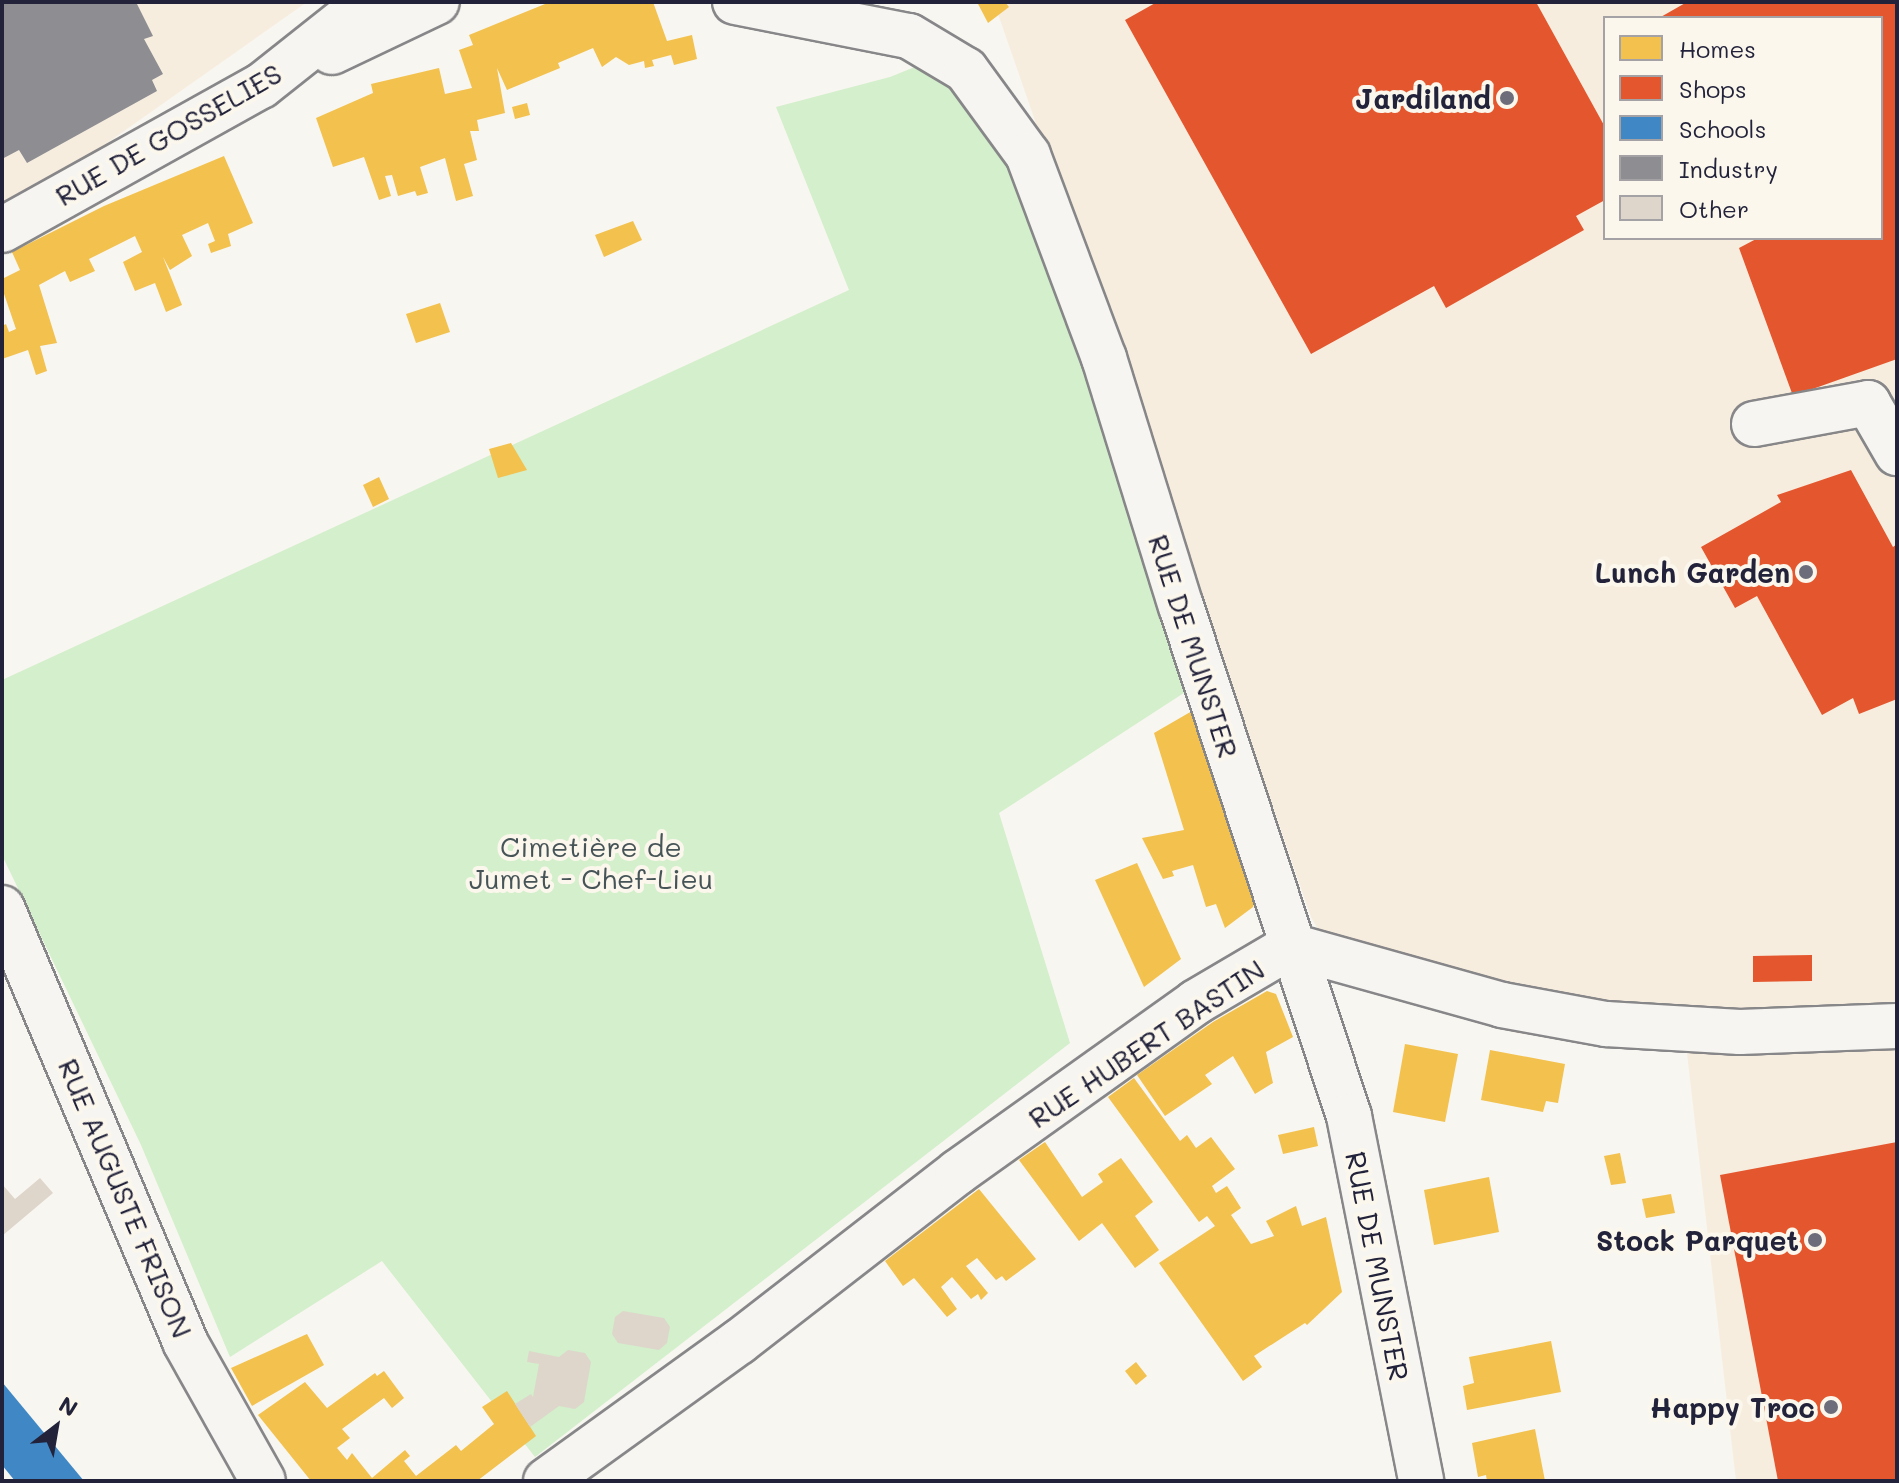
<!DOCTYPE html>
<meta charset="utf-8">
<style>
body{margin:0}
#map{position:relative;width:1899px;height:1483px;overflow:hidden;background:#f8f6f0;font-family:Mali,sans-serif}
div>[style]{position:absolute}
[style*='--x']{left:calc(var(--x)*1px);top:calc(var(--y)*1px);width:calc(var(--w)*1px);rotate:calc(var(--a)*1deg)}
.built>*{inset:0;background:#f6eddf}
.green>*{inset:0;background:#d3efcb}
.homes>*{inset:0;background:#f2c14e}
.shops>*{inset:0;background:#e4572e}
.schools>*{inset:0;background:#3f88c5}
.industry>*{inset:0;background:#8d8d92}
.building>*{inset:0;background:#ded6cb}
.roads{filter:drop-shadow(2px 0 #878688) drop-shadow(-2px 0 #878688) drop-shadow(0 2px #878688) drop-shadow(0 -2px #878688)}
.street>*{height:44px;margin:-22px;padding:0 22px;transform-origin:22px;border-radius:22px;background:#f6f5f1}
.dots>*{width:22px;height:22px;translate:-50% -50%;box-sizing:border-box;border:4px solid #fbf7ec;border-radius:50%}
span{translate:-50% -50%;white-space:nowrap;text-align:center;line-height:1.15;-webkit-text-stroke:8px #fbf7ec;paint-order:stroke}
.poi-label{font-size:28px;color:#22223b;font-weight:700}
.right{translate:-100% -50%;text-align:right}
.street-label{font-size:28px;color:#22223b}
.park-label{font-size:28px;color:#465457}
.frame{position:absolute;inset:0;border:4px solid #22223b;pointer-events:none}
.legend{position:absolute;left:1603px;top:16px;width:280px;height:224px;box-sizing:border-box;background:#fbf7ec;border:2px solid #a4a2a5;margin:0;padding:10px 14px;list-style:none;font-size:24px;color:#22223b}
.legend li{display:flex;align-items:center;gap:16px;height:40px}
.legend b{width:40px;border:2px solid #a4a2a5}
.north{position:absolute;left:16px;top:1387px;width:80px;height:80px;-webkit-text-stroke:6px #fbf7ec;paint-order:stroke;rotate:31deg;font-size:22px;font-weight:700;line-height:32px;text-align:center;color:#22223b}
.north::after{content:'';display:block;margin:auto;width:28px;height:36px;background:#22223b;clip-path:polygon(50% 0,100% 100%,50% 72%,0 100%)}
</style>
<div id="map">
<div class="built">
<div style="clip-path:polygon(2px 2px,307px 2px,2px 217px)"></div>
<div style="clip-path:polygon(evenodd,1010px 2px,1897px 2px,1897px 1481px,1736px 1481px,1687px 1053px,1516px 1033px,1349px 984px,1311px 917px,997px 11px,1010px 2px,1605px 18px,1881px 18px,1881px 238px,1605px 238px,1605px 18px)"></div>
</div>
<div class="green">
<div style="clip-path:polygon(942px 56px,1024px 188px,1193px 687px,999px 813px,1070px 1043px,535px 1457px,382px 1261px,230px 1357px,141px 1145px,2px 855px,2px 680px,849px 290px,776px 107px,890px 77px)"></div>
</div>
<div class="homes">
<div style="clip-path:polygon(550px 2px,653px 2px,667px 41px,692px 35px,697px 59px,674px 65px,671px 55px,652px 60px,654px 66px,645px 68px,644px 61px,629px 65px,616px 57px,602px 67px,593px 48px,558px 63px,560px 68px,507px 90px,497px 68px,505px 113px,477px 120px,479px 131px,470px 131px,477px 160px,464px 164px,473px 196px,456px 201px,445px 158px,420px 167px,428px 193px,417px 196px,415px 191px,398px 196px,392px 175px,385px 176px,391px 196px,379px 200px,364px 157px,333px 167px,316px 118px,373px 93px,371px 84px,439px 68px,445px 94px,472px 88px,459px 50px,473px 45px,469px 35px)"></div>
<div style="clip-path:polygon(977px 2px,1005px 2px,1009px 7px,988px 23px)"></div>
<div style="clip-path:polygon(527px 103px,530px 115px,515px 119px,512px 107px)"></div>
<div style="clip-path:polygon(224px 156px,253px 223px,228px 234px,231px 246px,211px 253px,208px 244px,215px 241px,208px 223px,182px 235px,192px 256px,170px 270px,163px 257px,182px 305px,166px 312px,155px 283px,135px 291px,123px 262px,142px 252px,135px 236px,89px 259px,95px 271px,70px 282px,65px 271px,39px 285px,57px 343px,40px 346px,47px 371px,36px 375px,28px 350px,2px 359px,2px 326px,6px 324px,9px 332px,16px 329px,2px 288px,2px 279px,20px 270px,12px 252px,104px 206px)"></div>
<div style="clip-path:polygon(633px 221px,642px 240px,604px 257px,595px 235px)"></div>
<div style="clip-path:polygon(440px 303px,450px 332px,416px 343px,406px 314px)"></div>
<div style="clip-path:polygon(511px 443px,527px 470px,498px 478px,489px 449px)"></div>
<div style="clip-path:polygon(379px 477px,389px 499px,373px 507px,363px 485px)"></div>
<div style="clip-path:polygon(1199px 707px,1257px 893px,1253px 907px,1225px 928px,1216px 904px,1206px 907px,1193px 865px,1172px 871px,1174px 876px,1163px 879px,1142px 838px,1184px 830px,1154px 733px)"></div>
<div style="clip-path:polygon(1137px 863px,1181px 959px,1144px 987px,1095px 880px)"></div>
<div style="clip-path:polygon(1267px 991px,1276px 994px,1293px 1037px,1266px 1052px,1273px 1083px,1255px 1094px,1233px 1056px,1205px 1075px,1212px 1084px,1165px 1116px,1137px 1075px,1213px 1022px)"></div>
<div style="clip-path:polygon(1405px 1044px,1458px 1054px,1445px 1122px,1393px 1112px)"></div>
<div style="clip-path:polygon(1490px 1050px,1565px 1064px,1558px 1103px,1546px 1101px,1543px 1112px,1481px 1100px)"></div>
<div style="clip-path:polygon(1134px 1078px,1180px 1141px,1187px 1135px,1196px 1148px,1211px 1137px,1235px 1169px,1212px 1186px,1216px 1193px,1227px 1186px,1241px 1208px,1231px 1215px,1251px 1244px,1274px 1236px,1266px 1221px,1296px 1206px,1302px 1226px,1326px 1217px,1342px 1292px,1307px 1325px,1305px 1323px,1254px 1356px,1262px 1367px,1243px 1381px,1159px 1263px,1215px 1226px,1207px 1216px,1199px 1222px,1108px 1097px)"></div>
<div style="clip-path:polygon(1314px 1127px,1318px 1146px,1283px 1154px,1278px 1135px)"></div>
<div style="clip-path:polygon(1045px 1142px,1082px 1197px,1103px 1182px,1098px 1174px,1121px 1158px,1153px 1202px,1135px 1216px,1159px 1250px,1135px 1268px,1102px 1223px,1079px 1241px,1019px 1160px)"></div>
<div style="clip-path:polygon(1620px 1153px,1626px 1183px,1611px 1185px,1604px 1156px)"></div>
<div style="clip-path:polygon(1489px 1177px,1499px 1232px,1434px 1245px,1424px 1190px)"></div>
<div style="clip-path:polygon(979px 1189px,1036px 1259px,1006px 1281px,1002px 1276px,996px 1280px,977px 1258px,966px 1266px,988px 1293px,981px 1300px,978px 1294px,971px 1299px,952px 1277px,941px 1287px,957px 1309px,947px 1317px,914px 1278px,903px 1286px,885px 1261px)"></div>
<div style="clip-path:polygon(1671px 1194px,1675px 1213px,1646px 1218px,1642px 1199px)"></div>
<div style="clip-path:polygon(307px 1334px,324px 1365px,252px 1406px,231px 1368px)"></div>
<div style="clip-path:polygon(1551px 1341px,1561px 1392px,1467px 1410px,1463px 1386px,1474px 1383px,1469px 1357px)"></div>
<div style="clip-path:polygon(1136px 1362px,1147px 1376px,1136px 1385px,1125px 1371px)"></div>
<div style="clip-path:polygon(384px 1371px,404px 1398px,392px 1408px,384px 1398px,342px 1429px,350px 1438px,337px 1448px,347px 1460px,352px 1453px,372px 1478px,405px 1450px,410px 1456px,404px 1461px,416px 1476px,456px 1445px,461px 1451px,494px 1424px,482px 1407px,507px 1391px,536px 1436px,477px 1481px,311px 1481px,258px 1415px,305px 1382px,327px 1408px,375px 1373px,377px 1376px)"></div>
<div style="clip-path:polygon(1535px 1429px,1545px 1481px,1487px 1481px,1486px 1475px,1478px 1477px,1472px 1443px)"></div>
</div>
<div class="shops">
<div style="clip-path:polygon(1157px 2px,1536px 2px,1605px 127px,1605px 200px,1576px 216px,1584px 230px,1446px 308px,1434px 286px,1311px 354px,1125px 20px)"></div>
<div style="clip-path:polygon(1687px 2px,1897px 2px,1897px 359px,1793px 396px,1739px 248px,1758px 238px,1881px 238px,1881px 18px,1659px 18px)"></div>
<div style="clip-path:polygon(1851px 470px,1893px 547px,1897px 544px,1897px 699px,1859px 714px,1853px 698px,1822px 715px,1757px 596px,1735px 608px,1701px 547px,1781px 502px,1777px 495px)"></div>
<div style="clip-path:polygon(1812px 955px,1812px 981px,1753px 982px,1753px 956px)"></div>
<div style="clip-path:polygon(1897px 1142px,1897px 1481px,1778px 1481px,1720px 1175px)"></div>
</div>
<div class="schools">
<div style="clip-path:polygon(2px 1382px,84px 1481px,15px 1481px,2px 1465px)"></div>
</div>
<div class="industry">
<div style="clip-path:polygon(2px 2px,136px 2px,153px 36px,144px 39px,163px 74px,152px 80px,157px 91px,27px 163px,19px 150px,2px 159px)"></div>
</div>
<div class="building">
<div style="clip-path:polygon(40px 1178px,53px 1193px,2px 1236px,2px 1184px,15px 1199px)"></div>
<div style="clip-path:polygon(623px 1311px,664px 1318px,670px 1327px,667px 1343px,659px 1350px,618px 1343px,612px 1334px,615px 1317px)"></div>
<div style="clip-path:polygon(568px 1350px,585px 1353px,591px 1362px,584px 1402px,575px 1409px,559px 1406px,530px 1427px,515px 1404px,531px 1394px,533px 1397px,539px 1364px,527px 1362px,529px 1351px,559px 1357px)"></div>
</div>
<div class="roads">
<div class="street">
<div style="--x:735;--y:2;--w:177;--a:11.1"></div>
<div style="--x:909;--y:36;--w:66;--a:30.8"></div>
<div style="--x:966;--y:70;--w:105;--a:53.9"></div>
<div style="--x:1028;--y:155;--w:217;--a:69.5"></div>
<div style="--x:1104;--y:358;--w:260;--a:72.8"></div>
<div style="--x:1181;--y:606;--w:537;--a:71.77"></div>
<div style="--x:1349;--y:1116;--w:372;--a:78.8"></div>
<div style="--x:332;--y:52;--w:116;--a:-25.5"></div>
<div style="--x:2;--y:230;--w:296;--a:-29.1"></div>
<div style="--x:261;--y:86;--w:135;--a:-38.4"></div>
<div style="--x:1754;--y:424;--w:116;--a:-10.4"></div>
<div style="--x:1868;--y:403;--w:58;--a:59.9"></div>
<div style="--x:2;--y:908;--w:471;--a:67.1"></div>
<div style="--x:185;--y:1342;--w:159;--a:60.7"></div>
<div style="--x:546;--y:1481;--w:238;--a:-35.8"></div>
<div style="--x:739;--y:1342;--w:277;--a:-37.8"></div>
<div style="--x:958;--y:1172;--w:292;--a:-35.5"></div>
<div style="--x:1196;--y:1002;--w:110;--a:-30.5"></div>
<div style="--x:1291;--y:946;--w:219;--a:15.6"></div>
<div style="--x:1502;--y:1005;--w:106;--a:10.4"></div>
<div style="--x:1606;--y:1024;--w:134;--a:3.4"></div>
<div style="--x:1740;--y:1032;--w:157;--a:-2.2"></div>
</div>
</div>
<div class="dots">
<div style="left:1507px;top:98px;background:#6d6c7a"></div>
<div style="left:1806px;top:572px;background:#6d6c7a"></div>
<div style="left:1815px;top:1240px;background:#6d6c7a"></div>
<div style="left:1831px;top:1407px;background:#6d6c7a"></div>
</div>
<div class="poi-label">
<span class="right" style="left:1491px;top:98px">Jardiland</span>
<span class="right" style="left:1790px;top:572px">Lunch Garden</span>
<span class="right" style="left:1799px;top:1240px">Stock Parquet</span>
<span class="right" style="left:1815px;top:1407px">Happy Troc</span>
</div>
<div class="street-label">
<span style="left:168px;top:134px;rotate:-30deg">RUE DE GOSSELIES</span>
<span style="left:1194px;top:646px;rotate:72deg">RUE DE MUNSTER</span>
<span style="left:1146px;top:1043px;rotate:-34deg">RUE HUBERT BASTIN</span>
<span style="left:126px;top:1198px;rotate:67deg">RUE AUGUSTE FRISON</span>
<span style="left:1378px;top:1266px;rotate:79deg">RUE DE MUNSTER</span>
</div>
<div class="park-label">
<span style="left:591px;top:862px">Cimetière de<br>Jumet - Chef-Lieu</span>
</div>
<div class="frame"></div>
<ul class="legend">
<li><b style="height:22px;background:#f2c14e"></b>Homes</li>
<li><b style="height:22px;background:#e4572e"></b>Shops</li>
<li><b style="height:22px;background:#3f88c5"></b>Schools</li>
<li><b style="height:22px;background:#8d8d92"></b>Industry</li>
<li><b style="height:22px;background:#ded6cb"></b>Other</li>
</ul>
<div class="north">N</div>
</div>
